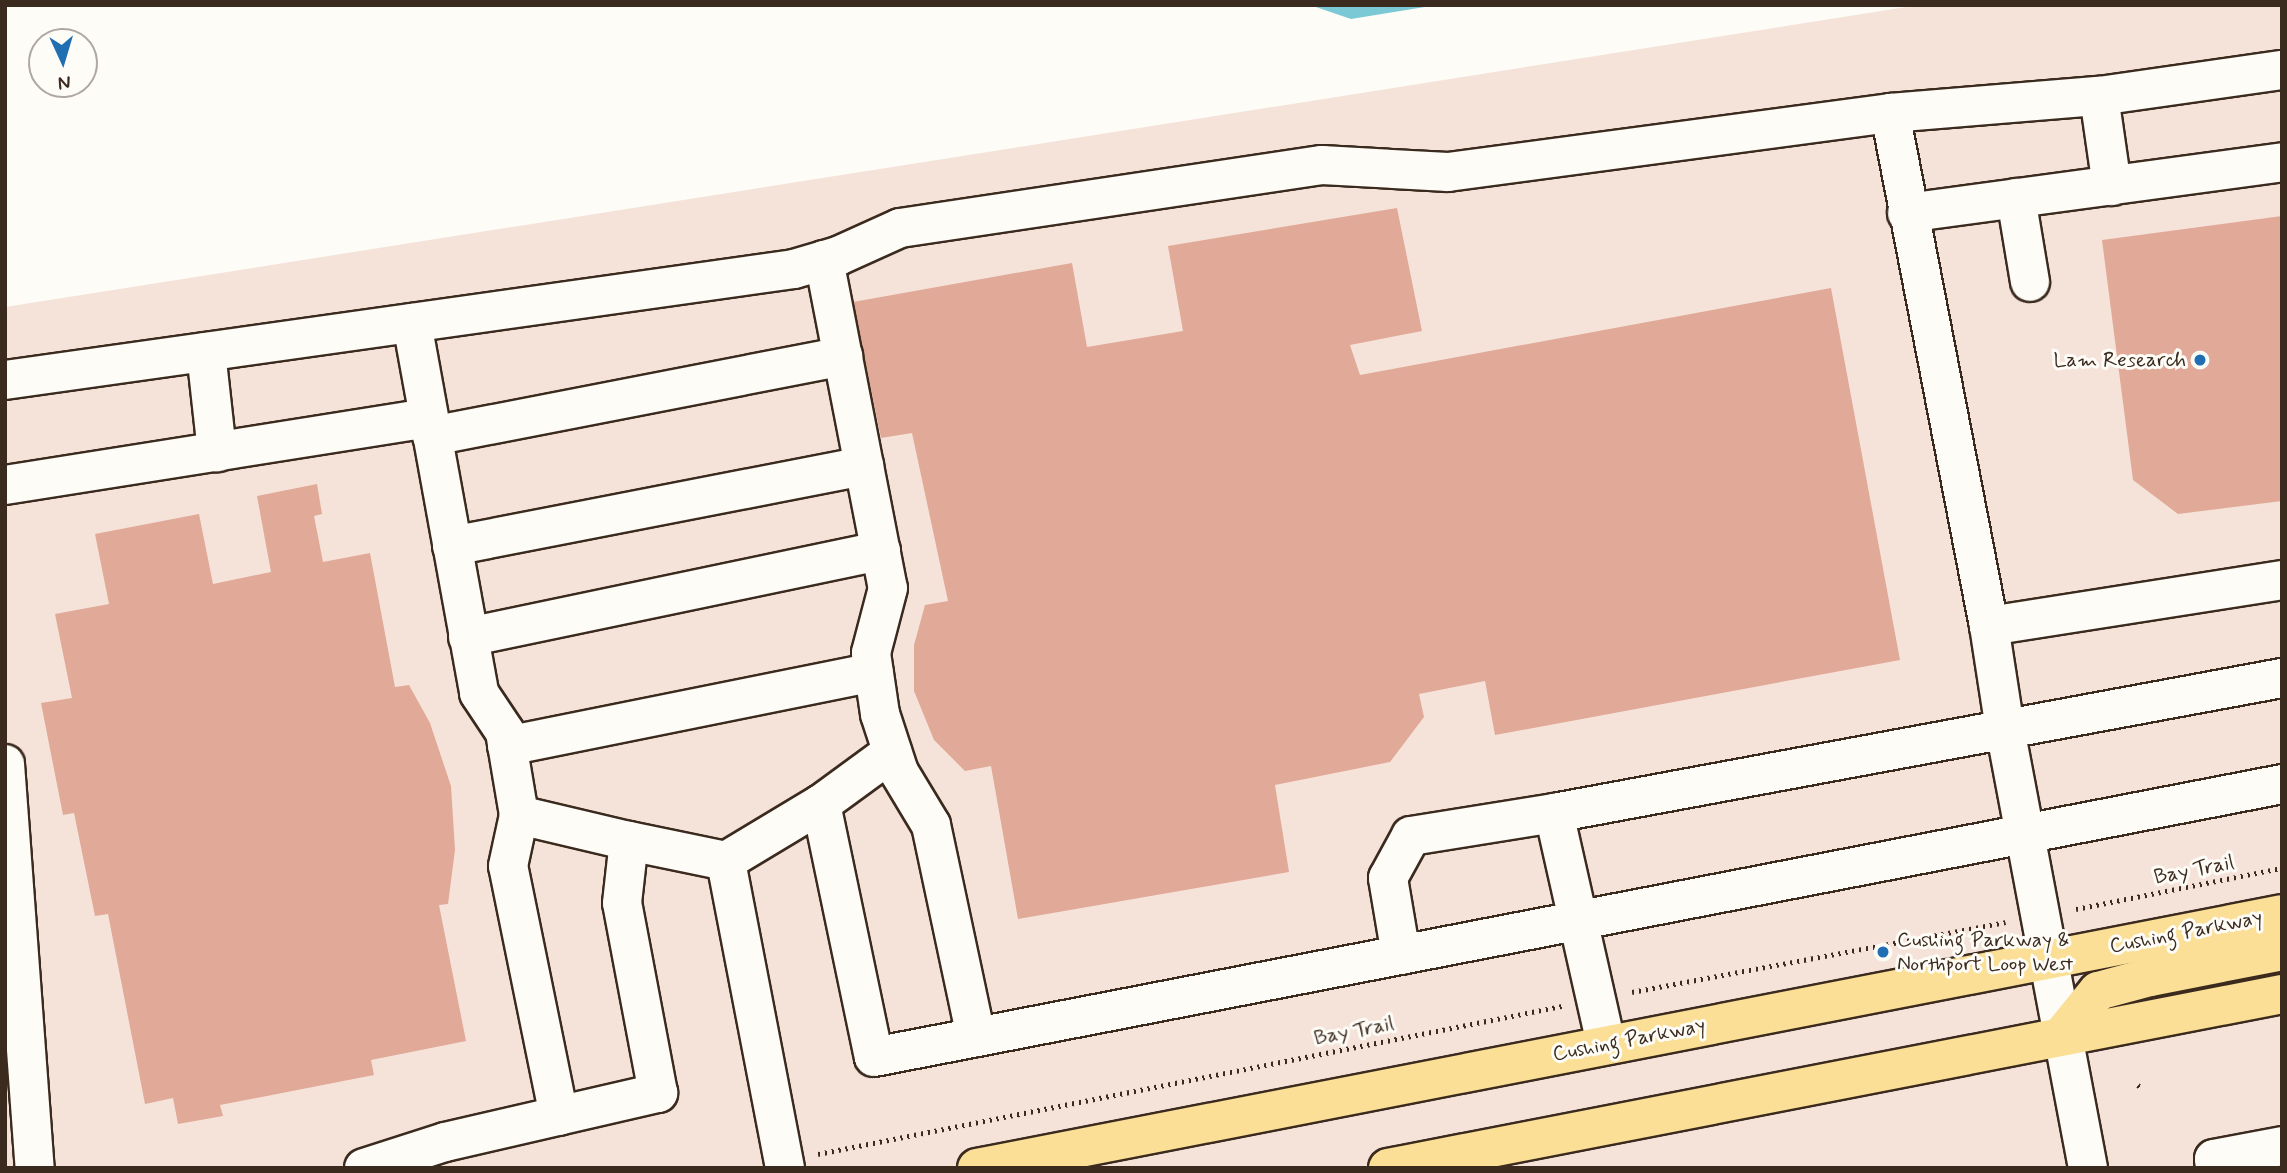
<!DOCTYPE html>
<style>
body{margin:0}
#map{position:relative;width:2287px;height:1173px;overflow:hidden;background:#fdfcf7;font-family:Mynerve,sans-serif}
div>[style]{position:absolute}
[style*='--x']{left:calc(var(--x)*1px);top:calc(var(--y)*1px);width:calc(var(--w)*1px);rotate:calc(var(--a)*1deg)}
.built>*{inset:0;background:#f5e3da}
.water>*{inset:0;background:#7ac9d5}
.building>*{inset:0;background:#e1a998}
.path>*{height:4.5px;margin-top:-2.25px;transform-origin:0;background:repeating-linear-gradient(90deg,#3b2a1e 0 2px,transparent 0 7px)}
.roads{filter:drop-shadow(2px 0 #3b2a1e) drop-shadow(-2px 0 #3b2a1e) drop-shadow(0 2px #3b2a1e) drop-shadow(0 -2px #3b2a1e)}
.minor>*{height:38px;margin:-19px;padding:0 19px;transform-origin:19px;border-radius:19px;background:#fdfcf7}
.major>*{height:38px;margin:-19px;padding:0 19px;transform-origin:19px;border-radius:19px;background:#fbdf96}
.dots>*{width:19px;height:19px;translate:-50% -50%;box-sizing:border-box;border:4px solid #fdfcf7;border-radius:50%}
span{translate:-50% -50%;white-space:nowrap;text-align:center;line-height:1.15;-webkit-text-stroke:6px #fdfcf7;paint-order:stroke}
.poi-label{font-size:21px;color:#3b2a1e}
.right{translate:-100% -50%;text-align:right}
.left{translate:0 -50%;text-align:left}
.street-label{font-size:21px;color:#3b2a1e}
.frame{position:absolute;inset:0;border:7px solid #3b2a1e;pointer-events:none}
.north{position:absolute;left:28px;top:28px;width:70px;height:70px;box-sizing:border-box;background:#fdfcf7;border:2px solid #afa8a0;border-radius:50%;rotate:176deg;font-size:19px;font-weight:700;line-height:28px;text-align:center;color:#3b2a1e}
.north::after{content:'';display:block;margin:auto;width:24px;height:32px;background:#1f6fb2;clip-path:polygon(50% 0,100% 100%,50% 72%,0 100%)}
</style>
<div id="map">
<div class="built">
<div style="clip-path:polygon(1919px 5px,2282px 5px,2282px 1168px,5px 1168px,5px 307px)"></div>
</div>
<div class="water">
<div style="clip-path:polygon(1310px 5px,1437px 5px,1351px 19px)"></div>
</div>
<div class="building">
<div style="clip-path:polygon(1397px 208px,1422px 331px,1350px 345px,1360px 375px,1831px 288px,1900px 660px,1495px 735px,1485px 681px,1419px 694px,1424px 717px,1390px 762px,1275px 785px,1289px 872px,1018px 919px,991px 766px,965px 771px,934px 740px,914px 691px,914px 645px,925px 605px,948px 601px,912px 433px,881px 438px,853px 302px,1072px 263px,1087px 347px,1183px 331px,1168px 246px)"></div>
<div style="clip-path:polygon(2282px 216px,2282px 501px,2178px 514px,2133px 480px,2102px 240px)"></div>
<div style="clip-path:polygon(317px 484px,322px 514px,314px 516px,323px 562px,370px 553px,395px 687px,409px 685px,430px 723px,451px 786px,455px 850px,448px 904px,439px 905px,466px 1041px,371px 1060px,374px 1075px,220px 1105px,223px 1116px,178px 1124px,173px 1098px,145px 1104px,108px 914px,95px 916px,74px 813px,63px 815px,41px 703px,72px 698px,55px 614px,109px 604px,95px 534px,199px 514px,213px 584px,271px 572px,257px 496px)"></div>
</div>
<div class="path">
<div style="--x:2076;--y:909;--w:210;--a:-11.3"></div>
<div style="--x:1632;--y:992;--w:380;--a:-10.6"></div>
<div style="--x:2138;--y:1085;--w:5;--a:37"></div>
<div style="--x:818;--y:1154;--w:759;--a:-11.25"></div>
</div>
<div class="roads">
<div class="minor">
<div style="--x:2099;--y:96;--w:91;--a:81.8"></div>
<div style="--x:1890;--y:113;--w:522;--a:79.08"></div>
<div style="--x:2016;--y:198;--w:85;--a:80.5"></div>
<div style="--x:1907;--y:213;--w:378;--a:-7.7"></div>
<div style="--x:824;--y:260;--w:334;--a:79"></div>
<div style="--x:888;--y:588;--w:67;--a:104.7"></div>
<div style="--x:871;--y:653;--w:62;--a:81.6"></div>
<div style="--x:880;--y:714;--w:61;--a:71.9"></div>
<div style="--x:899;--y:772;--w:62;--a:58.9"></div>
<div style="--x:931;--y:825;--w:217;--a:78"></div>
<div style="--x:412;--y:323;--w:376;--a:79.7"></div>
<div style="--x:479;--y:693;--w:47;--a:56.3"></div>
<div style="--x:505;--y:732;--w:84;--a:80.4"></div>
<div style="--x:206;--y:352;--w:101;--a:83.7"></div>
<div style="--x:5;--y:380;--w:797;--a:-8.01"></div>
<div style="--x:794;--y:269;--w:46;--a:-16.5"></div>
<div style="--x:838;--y:256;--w:68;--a:-24.3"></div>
<div style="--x:900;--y:228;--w:427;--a:-8.5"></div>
<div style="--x:1322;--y:165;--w:126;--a:3.2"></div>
<div style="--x:1448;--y:172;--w:446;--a:-7.6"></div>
<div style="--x:1890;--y:113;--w:210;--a:-4.7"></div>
<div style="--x:2099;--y:96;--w:185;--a:-8.1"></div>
<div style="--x:432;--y:436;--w:419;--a:-11"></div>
<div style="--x:5;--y:485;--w:429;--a:-9"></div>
<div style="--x:452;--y:546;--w:420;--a:-11"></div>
<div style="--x:468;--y:637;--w:422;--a:-11.8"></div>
<div style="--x:507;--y:746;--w:374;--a:-11.4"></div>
<div style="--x:5;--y:764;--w:405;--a:85.8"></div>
<div style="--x:821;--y:804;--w:88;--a:-36.2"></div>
<div style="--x:1554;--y:813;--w:237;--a:77.3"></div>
<div style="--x:1401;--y:955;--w:78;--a:-99.6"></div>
<div style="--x:1388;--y:878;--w:48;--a:-61.3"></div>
<div style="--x:1411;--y:836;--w:145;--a:-9.1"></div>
<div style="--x:1554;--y:813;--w:740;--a:-10.51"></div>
<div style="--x:559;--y:1116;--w:255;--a:-101.5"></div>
<div style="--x:508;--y:866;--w:52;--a:-77.8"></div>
<div style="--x:519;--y:815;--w:113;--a:13.3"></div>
<div style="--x:364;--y:1168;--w:85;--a:-17.8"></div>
<div style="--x:445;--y:1142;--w:219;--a:-13"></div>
<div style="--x:658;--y:1093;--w:193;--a:-100.7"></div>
<div style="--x:622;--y:903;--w:62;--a:-83.6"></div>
<div style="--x:629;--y:841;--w:99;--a:11.7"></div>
<div style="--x:785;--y:1168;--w:313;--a:-100.9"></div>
<div style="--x:726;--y:861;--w:111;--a:-31"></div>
<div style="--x:821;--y:804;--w:258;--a:78.2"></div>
<div style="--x:874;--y:1057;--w:1434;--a:-10.97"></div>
<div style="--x:2088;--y:1168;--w:447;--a:-100.7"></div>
<div style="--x:2005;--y:729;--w:104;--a:-98.8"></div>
<div style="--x:1989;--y:626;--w:297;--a:-8.9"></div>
<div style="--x:2215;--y:1168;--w:9;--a:-96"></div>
<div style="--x:2214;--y:1159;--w:69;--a:-10.8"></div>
</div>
<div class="major">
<div style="--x:2062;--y:1035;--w:57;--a:-50.7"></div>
<div style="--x:2098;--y:991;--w:54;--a:-15.1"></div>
<div style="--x:2150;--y:977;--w:135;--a:-11.1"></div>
<div style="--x:977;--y:1168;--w:1329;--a:-11.01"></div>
<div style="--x:1388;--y:1168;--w:911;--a:-11.01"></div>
</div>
</div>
<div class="dots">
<div style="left:2200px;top:360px;background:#1f6fb2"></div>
<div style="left:1883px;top:952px;background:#1f6fb2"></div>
</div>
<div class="poi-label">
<span class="right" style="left:2186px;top:360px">Lam Research</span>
<span class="left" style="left:1897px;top:952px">Cushing Parkway &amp;<br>Northport Loop West</span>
</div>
<div class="street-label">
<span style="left:2194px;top:870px;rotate:-11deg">Bay Trail</span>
<span style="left:2186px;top:932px;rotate:-11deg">Cushing Parkway</span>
<span style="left:1354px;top:1031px;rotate:-11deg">Bay Trail</span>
<span style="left:1629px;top:1040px;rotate:-11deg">Cushing Parkway</span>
</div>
<div class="frame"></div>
<div class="north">N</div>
</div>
